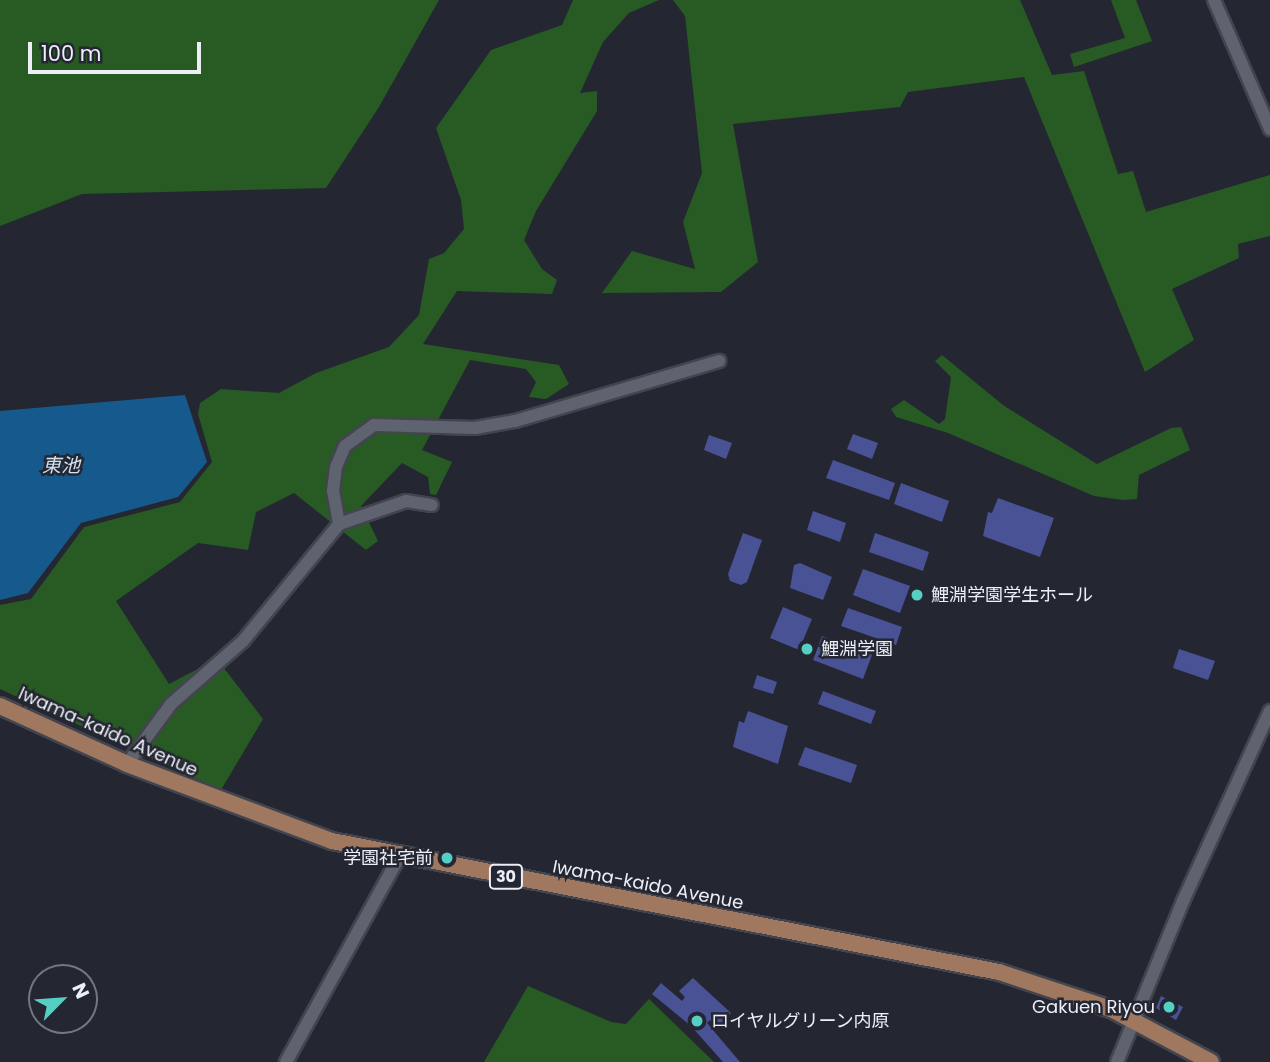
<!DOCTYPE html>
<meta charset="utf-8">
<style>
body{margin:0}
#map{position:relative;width:1270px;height:1062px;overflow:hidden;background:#242632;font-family:Poppins,"Noto Sans JP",sans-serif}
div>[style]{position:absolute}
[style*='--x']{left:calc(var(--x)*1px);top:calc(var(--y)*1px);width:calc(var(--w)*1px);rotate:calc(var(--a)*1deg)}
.green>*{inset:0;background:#285a24}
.water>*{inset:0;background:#15598d}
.building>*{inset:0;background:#495295}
.roads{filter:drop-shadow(2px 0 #43454e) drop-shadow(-2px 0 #43454e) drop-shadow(0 2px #43454e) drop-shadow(0 -2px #43454e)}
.minor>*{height:12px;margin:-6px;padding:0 6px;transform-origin:6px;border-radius:6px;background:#5f626f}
.major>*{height:16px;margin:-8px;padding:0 8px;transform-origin:8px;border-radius:8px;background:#a0785f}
.dots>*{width:19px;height:19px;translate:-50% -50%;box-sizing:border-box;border:4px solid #242632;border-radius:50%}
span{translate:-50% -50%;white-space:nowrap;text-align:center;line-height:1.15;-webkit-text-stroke:5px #242632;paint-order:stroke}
.shield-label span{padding:2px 5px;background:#242632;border:2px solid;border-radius:5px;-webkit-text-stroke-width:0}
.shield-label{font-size:16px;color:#edeff7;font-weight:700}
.poi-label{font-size:18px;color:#edeff7}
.left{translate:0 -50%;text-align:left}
.right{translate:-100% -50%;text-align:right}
.street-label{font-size:18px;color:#edeff7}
.water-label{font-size:19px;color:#d1e2f1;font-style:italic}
.north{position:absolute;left:28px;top:964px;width:70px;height:70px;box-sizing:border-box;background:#242632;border:2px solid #747681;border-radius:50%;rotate:65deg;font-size:19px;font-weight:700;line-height:28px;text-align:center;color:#edeff7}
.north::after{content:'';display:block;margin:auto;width:24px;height:32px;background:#55cec4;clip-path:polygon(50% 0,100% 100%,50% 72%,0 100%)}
.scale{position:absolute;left:28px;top:42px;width:173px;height:32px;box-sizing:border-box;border:4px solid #edeff7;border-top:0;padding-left:9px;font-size:21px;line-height:24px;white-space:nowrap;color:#edeff7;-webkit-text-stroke:5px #242632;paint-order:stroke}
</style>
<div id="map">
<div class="green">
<div style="clip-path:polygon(0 0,439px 0,379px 107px,326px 188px,82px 194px,0 226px)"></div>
<div style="clip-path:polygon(573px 0,659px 0,629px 13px,603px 42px,580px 93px,597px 91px,597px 111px,536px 211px,524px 240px,542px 269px,557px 280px,552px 294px,457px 291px,423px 344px,559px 365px,569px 384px,546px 399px,529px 397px,536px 382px,526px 369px,470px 360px,422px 450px,452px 462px,436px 495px,430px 494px,428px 477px,402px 463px,361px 506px,378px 541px,366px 550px,294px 493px,256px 512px,248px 550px,198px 543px,116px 601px,169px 684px,217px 659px,263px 719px,221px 790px,0 689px,0 605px,31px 599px,84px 527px,180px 502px,212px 462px,198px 414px,200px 403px,221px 389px,279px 393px,316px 373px,389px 347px,419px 315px,429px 259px,444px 253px,464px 229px,461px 200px,436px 128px,491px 50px,562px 25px)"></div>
<div style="clip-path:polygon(673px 0,1020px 0,1052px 75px,1084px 71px,1118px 174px,1133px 171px,1146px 212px,1270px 175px,1270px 236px,1238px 244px,1239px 258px,1172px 289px,1194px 340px,1145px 372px,1024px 77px,908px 92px,900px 107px,733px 124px,758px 262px,721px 292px,602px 293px,632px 251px,695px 269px,683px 222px,702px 173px,685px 16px)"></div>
<div style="clip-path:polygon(1111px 0,1136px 0,1152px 41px,1074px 67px,1070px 54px,1125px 38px)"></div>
<div style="clip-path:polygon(942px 355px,1003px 405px,1097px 464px,1171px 428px,1181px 427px,1190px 450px,1139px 475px,1137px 499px,1123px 500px,1094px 496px,948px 433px,896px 417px,891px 409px,904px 400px,939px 424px,945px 419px,951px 377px,935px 361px)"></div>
<div style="clip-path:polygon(528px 986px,611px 1022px,626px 1024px,649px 999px,714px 1062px,484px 1062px)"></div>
</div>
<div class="water">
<div style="clip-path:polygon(185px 395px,207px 462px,178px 497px,81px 523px,28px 593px,0 600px,0 411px)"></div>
</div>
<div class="building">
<div style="clip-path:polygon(853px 434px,878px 443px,872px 459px,847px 449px)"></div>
<div style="clip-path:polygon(709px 435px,732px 443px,726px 459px,704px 450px)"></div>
<div style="clip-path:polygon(833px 460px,895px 483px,889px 500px,826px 478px)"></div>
<div style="clip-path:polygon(901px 483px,949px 501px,942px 522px,894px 504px)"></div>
<div style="clip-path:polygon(998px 498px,1054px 518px,1040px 557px,983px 536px,988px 512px,992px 513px)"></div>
<div style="clip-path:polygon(813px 511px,846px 523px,840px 542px,807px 530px)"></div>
<div style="clip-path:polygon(743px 533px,762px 540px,747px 582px,741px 585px,730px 581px,728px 574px)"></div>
<div style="clip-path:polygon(875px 533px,929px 552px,923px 571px,869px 552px)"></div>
<div style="clip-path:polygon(800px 563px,832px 577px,823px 600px,790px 588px,794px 565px)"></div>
<div style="clip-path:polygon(863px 569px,910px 586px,900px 613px,853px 595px)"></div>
<div style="clip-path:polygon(783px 607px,812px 619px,799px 650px,770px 638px)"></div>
<div style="clip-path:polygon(848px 608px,902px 627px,896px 645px,841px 626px)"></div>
<div style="clip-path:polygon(822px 636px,872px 655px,863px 679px,813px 660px)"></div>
<div style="clip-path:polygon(1179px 649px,1215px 661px,1208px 680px,1173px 668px)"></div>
<div style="clip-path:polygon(757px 675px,777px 682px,773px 694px,753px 688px)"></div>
<div style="clip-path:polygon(823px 691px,876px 711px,871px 724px,818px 704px)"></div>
<div style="clip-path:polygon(748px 711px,788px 726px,778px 764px,733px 747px,739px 721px,744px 723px)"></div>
<div style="clip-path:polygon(805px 747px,857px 765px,851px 783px,798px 765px)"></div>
<div style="clip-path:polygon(693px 978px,731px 1013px,717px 1027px,710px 1020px,707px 1023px,740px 1062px,723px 1062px,691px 1026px,652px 994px,661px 983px,682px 1001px,685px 997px,679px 991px)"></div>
<div style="clip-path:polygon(1161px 996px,1183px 1007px,1176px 1020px,1156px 1008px)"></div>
</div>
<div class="roads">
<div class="minor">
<div style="--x:1214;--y:0;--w:141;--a:66.5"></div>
<div style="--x:339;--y:524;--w:34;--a:-100"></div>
<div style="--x:333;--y:491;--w:24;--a:-83"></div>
<div style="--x:336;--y:467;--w:23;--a:-67"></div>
<div style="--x:345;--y:446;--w:36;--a:-36"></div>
<div style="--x:374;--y:425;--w:101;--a:1.7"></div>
<div style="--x:475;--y:428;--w:41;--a:-9.9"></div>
<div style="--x:515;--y:421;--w:213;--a:-16.4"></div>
<div style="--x:127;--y:764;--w:74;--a:-53.7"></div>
<div style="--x:171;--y:704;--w:96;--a:-41.2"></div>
<div style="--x:243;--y:641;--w:151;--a:-50.6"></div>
<div style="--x:339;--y:524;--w:71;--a:-18.9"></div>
<div style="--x:406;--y:501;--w:26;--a:9"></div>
<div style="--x:286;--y:1062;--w:234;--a:-61.1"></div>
<div style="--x:1117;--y:1062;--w:174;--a:-67.7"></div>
<div style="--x:1183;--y:901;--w:209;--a:-65.4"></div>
</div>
<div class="major">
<div style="--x:0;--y:706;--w:140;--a:24.5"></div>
<div style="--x:127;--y:764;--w:219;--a:20.6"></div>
<div style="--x:332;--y:841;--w:680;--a:11.11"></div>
<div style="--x:999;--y:972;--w:118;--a:18.3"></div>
<div style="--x:1111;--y:1009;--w:113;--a:27.9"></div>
</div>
</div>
<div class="dots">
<div style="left:917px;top:595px;background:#55cec4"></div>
<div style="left:807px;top:649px;background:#55cec4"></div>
<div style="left:447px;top:858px;background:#55cec4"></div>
<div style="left:1169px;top:1007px;background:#55cec4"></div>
<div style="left:697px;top:1021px;background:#55cec4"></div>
</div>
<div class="shield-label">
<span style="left:506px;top:877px">30</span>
</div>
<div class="poi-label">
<span class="left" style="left:931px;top:595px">鯉淵学園学生ホール</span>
<span class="left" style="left:821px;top:649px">鯉淵学園</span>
<span class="right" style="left:433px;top:858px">学園社宅前</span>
<span class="right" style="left:1155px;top:1007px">Gakuen Riyou</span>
<span class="left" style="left:711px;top:1021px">ロイヤルグリーン内原</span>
</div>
<div class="street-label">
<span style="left:108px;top:732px;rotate:24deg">Iwama-kaido Avenue</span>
<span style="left:648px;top:885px;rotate:11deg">Iwama-kaido Avenue</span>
</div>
<div class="water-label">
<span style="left:61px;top:466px">東池</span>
</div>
<div class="north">N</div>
<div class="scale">100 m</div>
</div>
